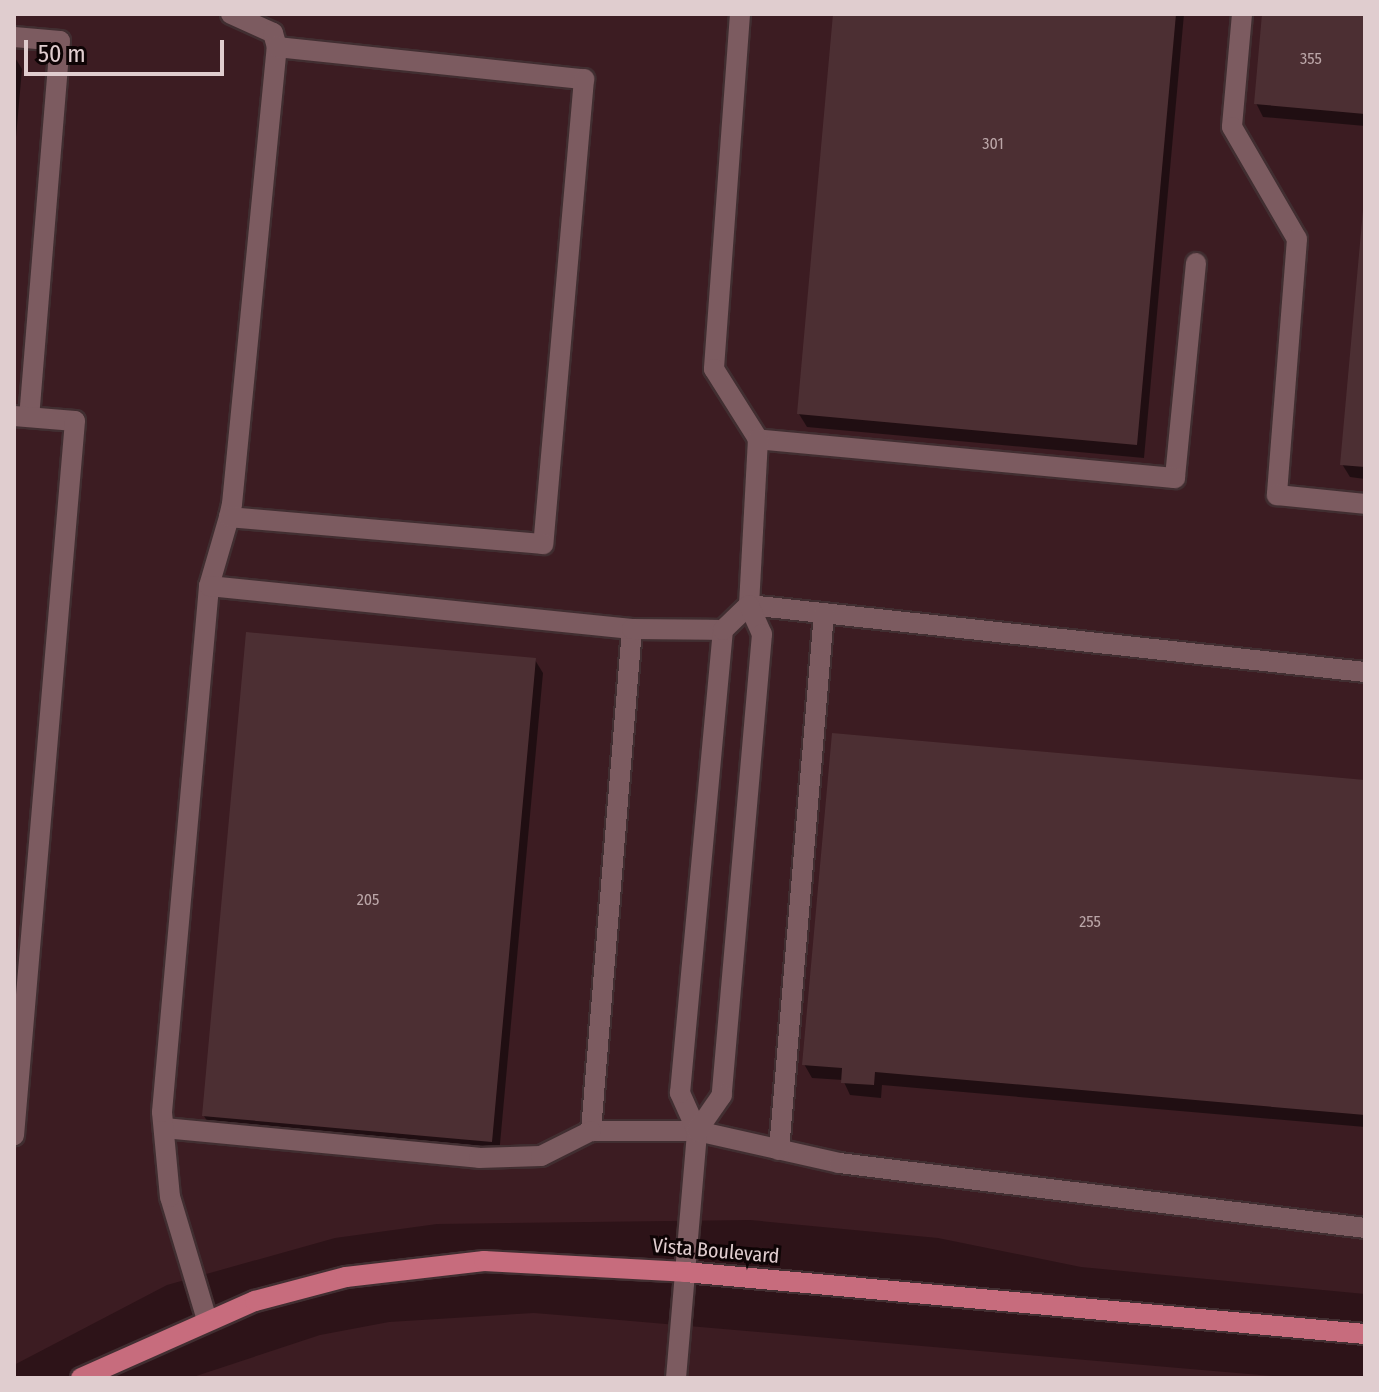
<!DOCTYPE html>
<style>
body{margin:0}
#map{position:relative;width:1379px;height:1392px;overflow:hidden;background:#2d1318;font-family:"Fira Sans Condensed",sans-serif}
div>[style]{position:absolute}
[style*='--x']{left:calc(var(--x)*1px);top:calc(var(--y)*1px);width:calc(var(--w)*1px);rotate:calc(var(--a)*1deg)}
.built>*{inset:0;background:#3c1c22}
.shadow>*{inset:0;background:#0007}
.building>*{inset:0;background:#4c2f33}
.roads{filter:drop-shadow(2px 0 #412e31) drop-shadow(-2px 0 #412e31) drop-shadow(0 2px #412e31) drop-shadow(0 -2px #412e31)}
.minor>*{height:20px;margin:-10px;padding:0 10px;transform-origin:10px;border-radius:10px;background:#7c5b60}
.major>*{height:20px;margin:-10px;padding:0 10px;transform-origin:10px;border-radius:10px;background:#c76c7d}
span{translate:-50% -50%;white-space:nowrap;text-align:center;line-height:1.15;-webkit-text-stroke:6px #0e0405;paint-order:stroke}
.number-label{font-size:16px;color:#bba6a8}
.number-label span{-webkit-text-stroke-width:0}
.street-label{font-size:20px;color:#e0cdcf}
.frame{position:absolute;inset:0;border:16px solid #e0cdcf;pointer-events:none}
.scale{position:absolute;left:24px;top:40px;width:200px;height:36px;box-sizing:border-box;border:4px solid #e0cdcf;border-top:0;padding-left:10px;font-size:24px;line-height:28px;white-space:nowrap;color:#e0cdcf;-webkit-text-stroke:6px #0e0405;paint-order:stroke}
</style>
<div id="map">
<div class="built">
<div style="clip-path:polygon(14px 14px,1365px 14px,1365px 1294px,1081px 1267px,938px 1238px,750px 1220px,437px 1224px,335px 1238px,167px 1285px,14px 1365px)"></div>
<div style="clip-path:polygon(534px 1313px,608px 1319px,1294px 1378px,190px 1378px,320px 1335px,389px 1322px)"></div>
</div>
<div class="shadow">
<div style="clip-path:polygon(835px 14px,1184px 14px,1144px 458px,807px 427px,799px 414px)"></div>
<div style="clip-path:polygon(1264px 14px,1365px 14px,1365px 126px,1263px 117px,1256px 103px)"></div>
<div style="clip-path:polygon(14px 56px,22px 69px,14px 160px)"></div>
<div style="clip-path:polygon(1365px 208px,1365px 479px,1350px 477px,1342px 464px)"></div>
<div style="clip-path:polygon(535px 660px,543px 673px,499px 1155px,212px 1129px,204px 1116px)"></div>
<div style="clip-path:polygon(1365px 782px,1365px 1127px,882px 1085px,881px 1098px,850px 1095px,843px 1080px,812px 1078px,804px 1064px)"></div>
</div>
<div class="building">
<div style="clip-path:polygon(833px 14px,1176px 14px,1137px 445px,797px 414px)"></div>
<div style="clip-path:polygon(1262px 14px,1365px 14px,1365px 114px,1254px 104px)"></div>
<div style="clip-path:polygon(1363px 210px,1365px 210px,1365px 467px,1340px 465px)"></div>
<div style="clip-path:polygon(246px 632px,536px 658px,492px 1142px,202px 1116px)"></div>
<div style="clip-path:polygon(832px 733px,1365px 780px,1365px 1115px,875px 1072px,874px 1085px,841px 1083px,842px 1068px,802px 1065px)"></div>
</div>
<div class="roads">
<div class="minor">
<div style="--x:231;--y:14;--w:46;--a:24.3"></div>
<div style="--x:273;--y:33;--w:15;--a:74"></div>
<div style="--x:740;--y:14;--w:356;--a:94.2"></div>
<div style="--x:714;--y:369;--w:83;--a:57.8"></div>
<div style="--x:1242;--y:14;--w:113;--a:95.1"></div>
<div style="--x:1232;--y:127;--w:129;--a:59.9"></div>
<div style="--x:1297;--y:239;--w:257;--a:94.5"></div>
<div style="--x:1277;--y:495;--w:88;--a:5.8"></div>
<div style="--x:14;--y:37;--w:46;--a:5"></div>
<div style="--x:60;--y:41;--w:377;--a:94.7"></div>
<div style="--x:1196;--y:263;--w:216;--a:95.6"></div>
<div style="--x:1175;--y:478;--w:419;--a:-174.7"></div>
<div style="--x:758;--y:439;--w:166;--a:93.1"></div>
<div style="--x:749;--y:605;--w:620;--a:6.21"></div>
<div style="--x:14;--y:416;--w:61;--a:4.7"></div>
<div style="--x:75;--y:421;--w:717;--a:94.88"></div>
<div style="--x:209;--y:586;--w:72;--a:-73.8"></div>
<div style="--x:229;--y:517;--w:13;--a:-77"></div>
<div style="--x:232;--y:504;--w:459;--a:-84.4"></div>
<div style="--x:277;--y:47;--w:309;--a:6"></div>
<div style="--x:584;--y:79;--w:467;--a:95"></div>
<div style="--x:543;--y:544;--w:315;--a:-175.1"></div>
<div style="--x:632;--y:629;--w:504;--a:94.67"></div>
<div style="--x:591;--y:1131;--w:106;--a:0"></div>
<div style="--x:697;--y:1131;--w:146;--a:12.7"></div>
<div style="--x:839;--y:1163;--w:530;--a:7.04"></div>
<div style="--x:164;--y:1128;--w:316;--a:5.4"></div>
<div style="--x:479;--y:1158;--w:62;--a:-1.8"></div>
<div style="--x:541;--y:1156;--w:56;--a:-26.6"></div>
<div style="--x:779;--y:1150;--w:539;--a:-85.21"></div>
<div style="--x:207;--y:1320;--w:128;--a:-106.7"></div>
<div style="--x:170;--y:1197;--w:85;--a:-95.4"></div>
<div style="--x:162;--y:1112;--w:528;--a:-84.89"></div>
<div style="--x:209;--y:586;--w:425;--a:5.8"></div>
<div style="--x:632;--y:629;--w:91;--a:0.6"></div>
<div style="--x:676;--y:1378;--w:248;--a:-85.1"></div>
<div style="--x:697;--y:1131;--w:42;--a:-114.1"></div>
<div style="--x:680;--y:1093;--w:465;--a:-84.7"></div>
<div style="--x:723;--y:630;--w:36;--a:-44"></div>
<div style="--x:749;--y:605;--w:32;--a:66"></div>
<div style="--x:762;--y:634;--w:463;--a:95"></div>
<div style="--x:722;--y:1095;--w:44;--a:124.8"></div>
</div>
<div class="major">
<div style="--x:81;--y:1378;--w:190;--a:-23.9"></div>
<div style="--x:255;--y:1301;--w:94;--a:-14.8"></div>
<div style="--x:346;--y:1277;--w:139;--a:-6.6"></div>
<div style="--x:484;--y:1261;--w:201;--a:3.1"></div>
<div style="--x:685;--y:1272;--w:683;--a:5.21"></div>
</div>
</div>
<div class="number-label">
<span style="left:1311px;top:59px">355</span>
<span style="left:993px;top:144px">301</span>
<span style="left:368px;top:900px">205</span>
<span style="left:1090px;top:922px">255</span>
</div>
<div class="street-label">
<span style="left:716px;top:1251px;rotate:5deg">Vista Boulevard</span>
</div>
<div class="frame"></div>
<div class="scale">50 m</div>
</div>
